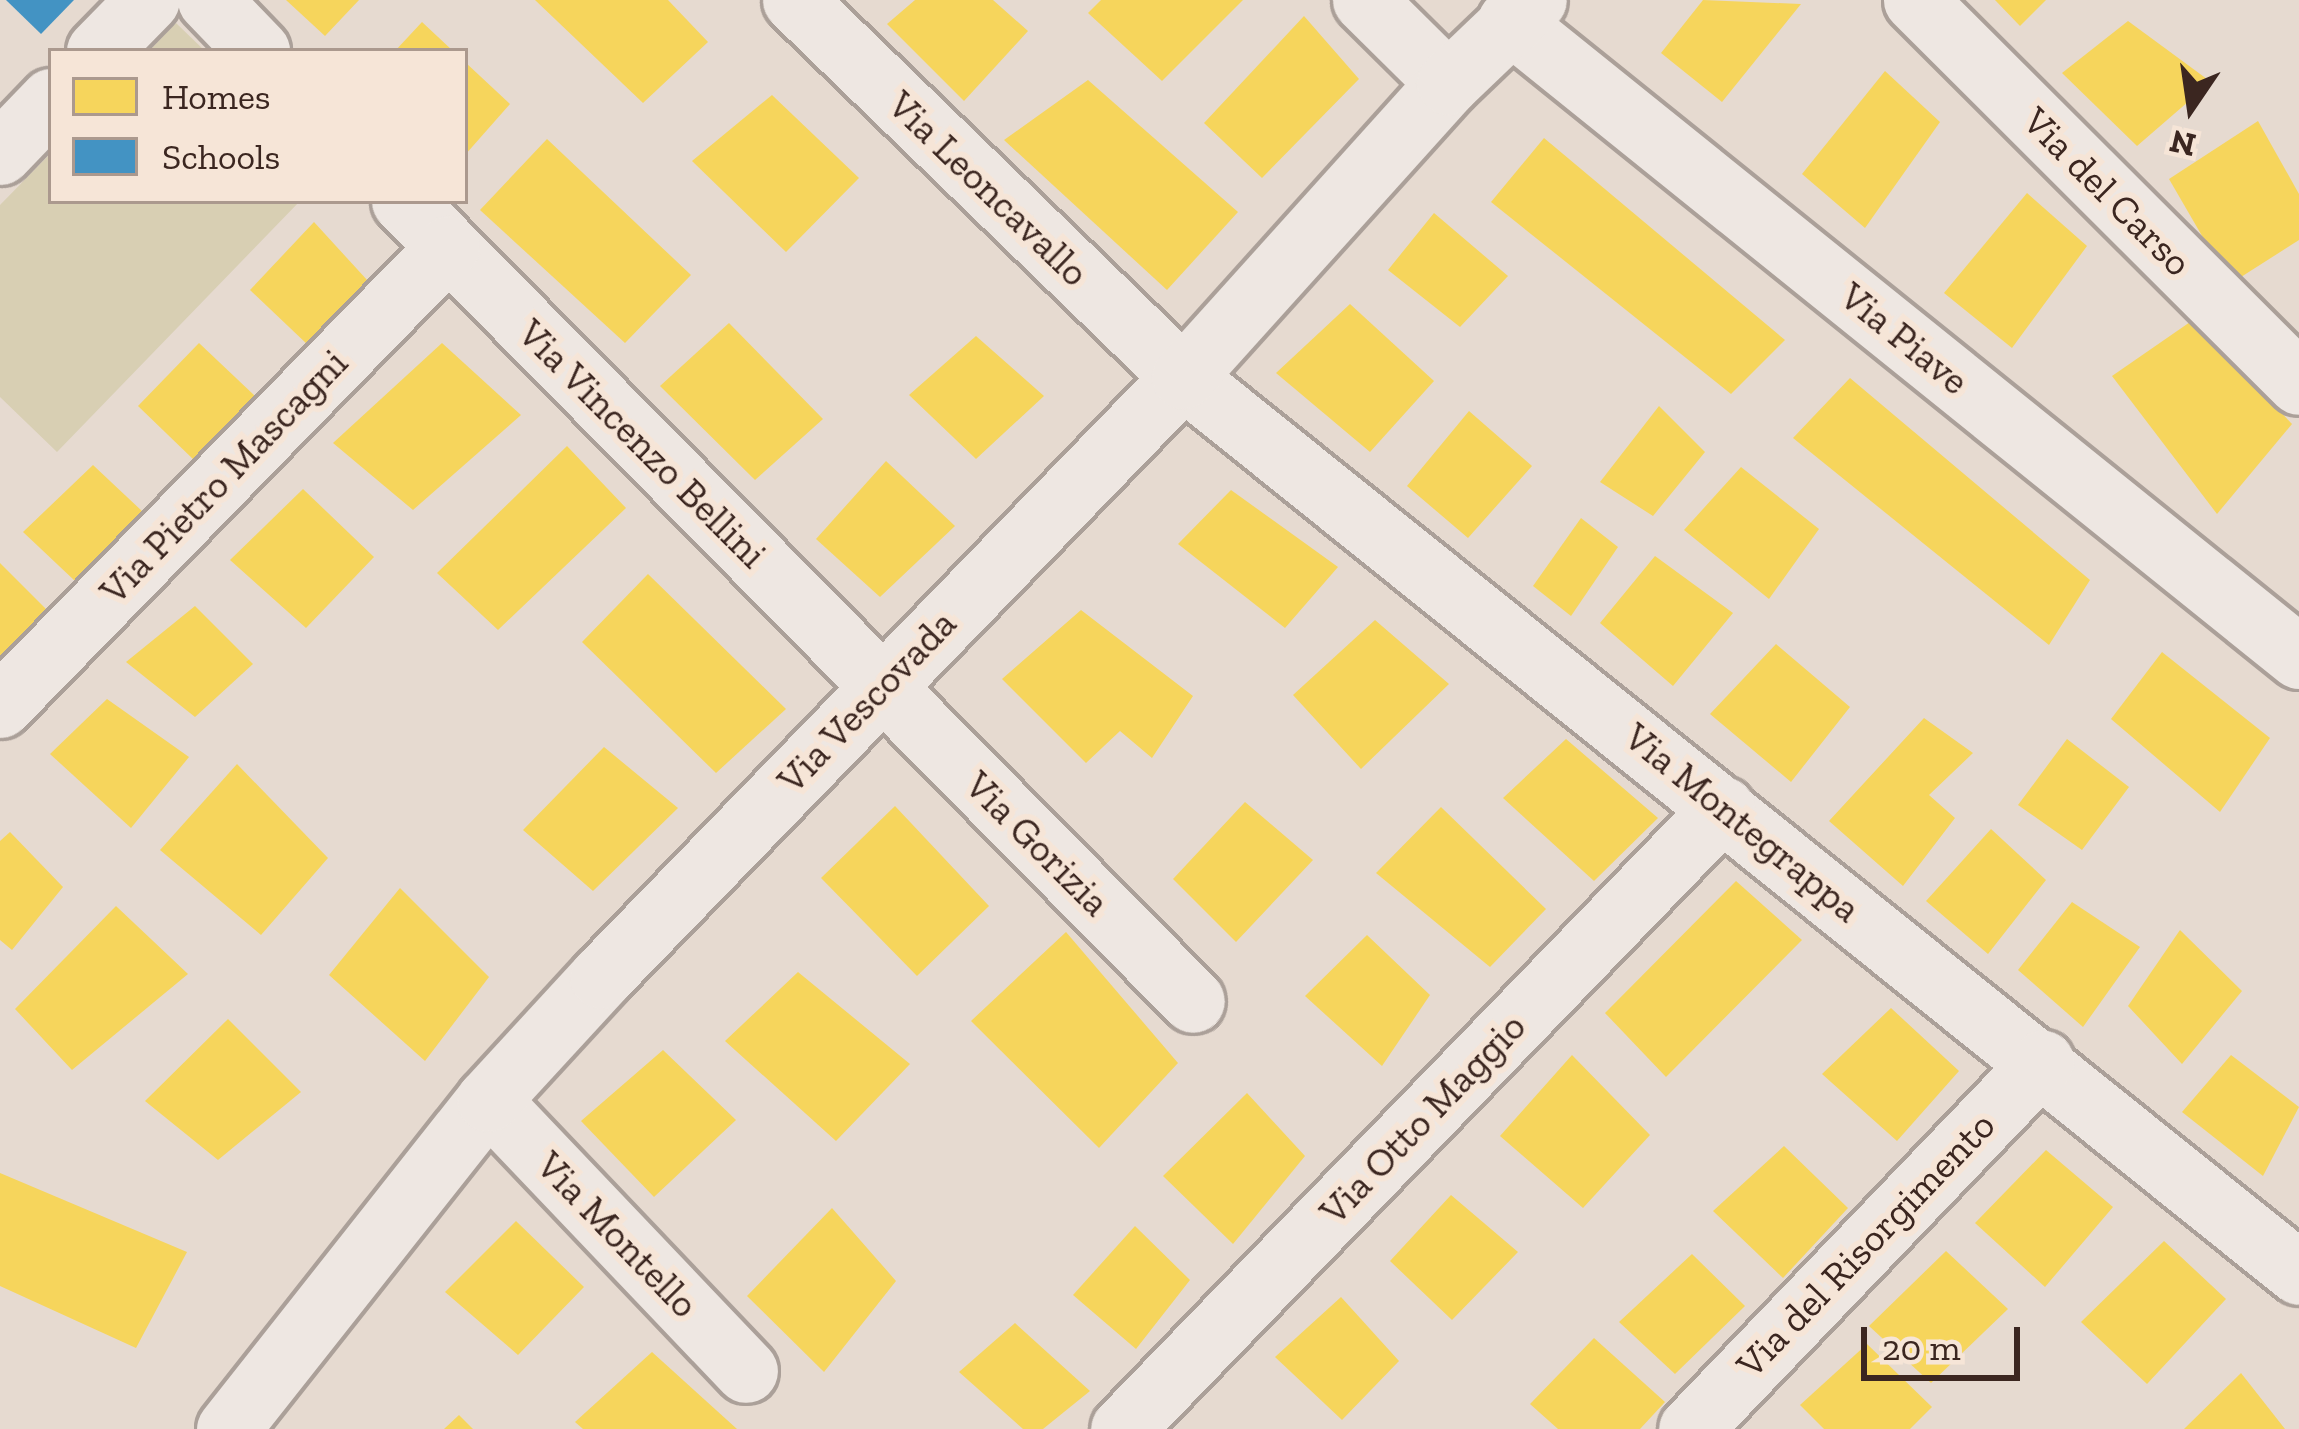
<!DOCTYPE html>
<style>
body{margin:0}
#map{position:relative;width:2299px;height:1429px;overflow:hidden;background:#e6dad0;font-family:"Zilla Slab",serif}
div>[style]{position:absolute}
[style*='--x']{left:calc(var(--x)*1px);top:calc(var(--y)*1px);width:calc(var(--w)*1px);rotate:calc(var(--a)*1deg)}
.green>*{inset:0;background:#d8cfb3}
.homes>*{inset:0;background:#f6d55c}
.schools>*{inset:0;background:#4393c3}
.roads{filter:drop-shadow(3px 0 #aba099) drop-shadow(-3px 0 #aba099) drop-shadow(0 3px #aba099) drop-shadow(0 -3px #aba099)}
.street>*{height:63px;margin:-31.5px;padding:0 31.5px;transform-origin:31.5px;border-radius:31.5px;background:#eee7e2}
span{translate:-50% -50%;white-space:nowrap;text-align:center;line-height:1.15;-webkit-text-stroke:12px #f6e5d7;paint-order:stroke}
.street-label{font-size:39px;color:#3b2620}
.legend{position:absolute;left:48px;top:48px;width:420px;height:156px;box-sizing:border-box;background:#f6e5d7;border:3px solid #ab998e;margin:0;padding:15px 21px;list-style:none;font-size:36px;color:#3b2620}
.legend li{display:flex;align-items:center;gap:24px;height:60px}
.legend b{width:60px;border:3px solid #ab998e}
.north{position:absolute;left:2131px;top:48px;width:120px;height:120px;-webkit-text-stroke:9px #f6e5d7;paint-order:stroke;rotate:193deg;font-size:33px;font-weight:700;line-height:48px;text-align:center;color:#3b2620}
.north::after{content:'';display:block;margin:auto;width:42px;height:54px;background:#3b2620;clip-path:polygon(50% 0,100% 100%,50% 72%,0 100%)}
.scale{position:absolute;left:1861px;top:1327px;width:159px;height:54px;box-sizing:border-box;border:6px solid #3b2620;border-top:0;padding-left:15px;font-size:36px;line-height:42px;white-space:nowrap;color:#3b2620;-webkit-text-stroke:9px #f6e5d7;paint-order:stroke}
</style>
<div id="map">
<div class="green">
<div style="clip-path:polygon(176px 23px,205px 51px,149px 51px)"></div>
<div style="clip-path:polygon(51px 153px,51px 201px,300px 201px,57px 452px,0 397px,0 205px)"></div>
</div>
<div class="homes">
<div style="clip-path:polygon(286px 0,359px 0,325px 36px)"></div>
<div style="clip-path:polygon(535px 0,668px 0,708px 42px,643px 103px)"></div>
<div style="clip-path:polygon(915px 0,993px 0,1028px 31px,964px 101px,887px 24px)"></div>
<div style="clip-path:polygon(1101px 0,1243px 0,1162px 81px,1088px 13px)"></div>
<div style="clip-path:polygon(1703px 0,1801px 4px,1722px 102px,1661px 53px)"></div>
<div style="clip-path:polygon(1995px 0,2046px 0,2020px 26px)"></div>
<div style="clip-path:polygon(1304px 16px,1359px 79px,1262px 178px,1204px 123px)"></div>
<div style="clip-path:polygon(2128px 21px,2211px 82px,2137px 146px,2062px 73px)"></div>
<div style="clip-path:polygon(422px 22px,453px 51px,395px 51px)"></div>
<div style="clip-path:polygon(465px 62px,510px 104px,465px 155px)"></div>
<div style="clip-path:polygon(1885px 71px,1940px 122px,1865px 228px,1802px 174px)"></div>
<div style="clip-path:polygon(1088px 80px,1238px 212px,1167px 290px,1004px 140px)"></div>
<div style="clip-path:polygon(772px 95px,859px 178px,786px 252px,692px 161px)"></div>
<div style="clip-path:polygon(2258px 121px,2299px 194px,2299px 240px,2230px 284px,2169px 179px)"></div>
<div style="clip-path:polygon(1544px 138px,1785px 340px,1731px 394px,1491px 202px)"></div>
<div style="clip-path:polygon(547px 139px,691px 275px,625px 343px,480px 210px)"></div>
<div style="clip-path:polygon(2027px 193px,2087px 246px,2012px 348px,1944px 293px)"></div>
<div style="clip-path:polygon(1434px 213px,1508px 276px,1460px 327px,1388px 270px)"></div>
<div style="clip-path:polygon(314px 222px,368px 281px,309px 346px,250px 290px)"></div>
<div style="clip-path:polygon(1350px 304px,1434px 381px,1370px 452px,1276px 373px)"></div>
<div style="clip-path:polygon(2193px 320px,2292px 424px,2217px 514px,2112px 376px)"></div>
<div style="clip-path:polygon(729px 323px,823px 419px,755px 480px,660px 386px)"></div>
<div style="clip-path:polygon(976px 336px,1044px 396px,976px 459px,909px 395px)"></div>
<div style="clip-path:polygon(199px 343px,255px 396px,195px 461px,138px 406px)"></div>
<div style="clip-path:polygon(442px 343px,521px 415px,413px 510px,333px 443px)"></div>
<div style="clip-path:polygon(1850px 378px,2090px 580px,2049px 645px,1793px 438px)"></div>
<div style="clip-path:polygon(1659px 406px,1705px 452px,1653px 516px,1600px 482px)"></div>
<div style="clip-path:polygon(1469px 411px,1532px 466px,1468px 538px,1407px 486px)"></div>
<div style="clip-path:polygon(567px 446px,626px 508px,498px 630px,437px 573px)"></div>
<div style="clip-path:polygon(886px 461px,955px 526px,880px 597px,816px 539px)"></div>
<div style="clip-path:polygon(93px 465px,143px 512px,75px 581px,23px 532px)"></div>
<div style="clip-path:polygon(1741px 467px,1819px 529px,1769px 599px,1684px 530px)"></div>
<div style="clip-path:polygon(303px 489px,374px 557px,306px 628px,230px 560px)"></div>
<div style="clip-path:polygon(1231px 490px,1338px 567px,1285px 628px,1178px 544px)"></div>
<div style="clip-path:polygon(1581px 518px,1618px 547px,1571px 616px,1533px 586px)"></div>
<div style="clip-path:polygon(1655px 556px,1733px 613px,1673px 686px,1600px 623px)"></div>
<div style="clip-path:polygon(0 563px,50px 613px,0 665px)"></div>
<div style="clip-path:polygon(648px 574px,786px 709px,716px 773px,582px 642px)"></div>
<div style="clip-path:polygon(195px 606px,253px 664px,195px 717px,126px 662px)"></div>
<div style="clip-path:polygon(1081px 610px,1193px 696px,1152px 758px,1120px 731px,1086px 763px,1002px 679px)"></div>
<div style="clip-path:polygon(1375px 620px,1449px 684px,1361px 769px,1293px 695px)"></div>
<div style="clip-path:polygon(1776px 644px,1850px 707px,1791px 782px,1710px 714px)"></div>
<div style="clip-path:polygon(2162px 652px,2270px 738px,2220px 812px,2111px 719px)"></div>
<div style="clip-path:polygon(107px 699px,189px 757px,131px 828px,50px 754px)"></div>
<div style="clip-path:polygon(1924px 718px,1973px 753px,1929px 795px,1955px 818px,1903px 886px,1829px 821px)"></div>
<div style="clip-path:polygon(1566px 739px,1658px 818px,1594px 881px,1503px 798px)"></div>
<div style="clip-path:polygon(2067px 739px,2129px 787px,2082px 850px,2018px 805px)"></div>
<div style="clip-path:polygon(604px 747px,678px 808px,593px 891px,523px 830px)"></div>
<div style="clip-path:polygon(237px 764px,328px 858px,261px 935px,160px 850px)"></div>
<div style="clip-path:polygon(1245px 802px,1313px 860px,1236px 942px,1173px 879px)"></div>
<div style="clip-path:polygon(895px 806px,989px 906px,917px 976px,821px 878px)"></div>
<div style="clip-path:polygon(1441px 807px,1546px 909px,1490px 967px,1376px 873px)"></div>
<div style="clip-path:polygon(1991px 829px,2046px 880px,1988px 954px,1926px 901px)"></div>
<div style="clip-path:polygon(10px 832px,63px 887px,12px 950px,0 940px,0 841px)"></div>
<div style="clip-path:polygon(1736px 881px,1802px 940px,1666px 1077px,1605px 1013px)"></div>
<div style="clip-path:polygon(400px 888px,489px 977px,425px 1061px,329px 975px)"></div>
<div style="clip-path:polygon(2072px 902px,2140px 947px,2083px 1027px,2018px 970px)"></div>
<div style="clip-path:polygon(116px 906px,188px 974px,72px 1070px,15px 1009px)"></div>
<div style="clip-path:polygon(2180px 930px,2242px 991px,2182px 1064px,2128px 1006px)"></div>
<div style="clip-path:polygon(1066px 932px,1178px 1063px,1099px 1148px,971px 1021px)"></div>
<div style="clip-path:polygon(1367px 935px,1430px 995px,1382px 1066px,1305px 996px)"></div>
<div style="clip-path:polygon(798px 972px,910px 1064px,836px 1141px,725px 1041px)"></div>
<div style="clip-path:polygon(1891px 1008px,1959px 1071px,1897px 1141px,1822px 1074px)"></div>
<div style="clip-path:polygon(228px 1019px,301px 1092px,218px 1160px,145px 1101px)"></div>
<div style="clip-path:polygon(663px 1050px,736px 1120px,654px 1197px,581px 1121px)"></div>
<div style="clip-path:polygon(1572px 1055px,1650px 1135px,1583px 1208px,1500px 1136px)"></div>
<div style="clip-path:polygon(2231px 1055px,2299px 1107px,2263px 1176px,2182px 1112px)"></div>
<div style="clip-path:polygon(1247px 1093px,1305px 1156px,1233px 1244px,1163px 1176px)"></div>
<div style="clip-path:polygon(1784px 1146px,1848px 1208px,1783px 1278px,1713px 1211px)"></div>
<div style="clip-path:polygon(2046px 1150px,2113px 1207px,2045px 1287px,1975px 1223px)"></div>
<div style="clip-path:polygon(0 1173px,187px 1252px,136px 1348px,0 1286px)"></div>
<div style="clip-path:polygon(1451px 1195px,1518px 1252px,1452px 1320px,1390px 1261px)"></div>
<div style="clip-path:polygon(832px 1208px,896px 1281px,824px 1372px,747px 1296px)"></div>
<div style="clip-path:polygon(516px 1221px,584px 1287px,518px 1355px,445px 1292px)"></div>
<div style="clip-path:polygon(1135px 1226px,1190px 1280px,1136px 1349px,1073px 1295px)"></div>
<div style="clip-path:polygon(2164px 1241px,2226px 1299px,2147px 1384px,2081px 1322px)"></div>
<div style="clip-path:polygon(1946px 1251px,2008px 1309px,1931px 1383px,1869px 1326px)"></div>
<div style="clip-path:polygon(1692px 1254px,1745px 1306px,1675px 1374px,1619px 1322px)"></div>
<div style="clip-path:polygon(1341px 1297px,1399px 1361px,1342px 1420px,1275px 1357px)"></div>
<div style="clip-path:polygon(1015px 1323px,1090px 1391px,1043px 1429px,1023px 1429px,959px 1372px)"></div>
<div style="clip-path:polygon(1594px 1338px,1665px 1402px,1640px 1429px,1558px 1429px,1530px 1404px)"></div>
<div style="clip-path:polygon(1867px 1344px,1932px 1407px,1910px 1429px,1824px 1429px,1800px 1405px)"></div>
<div style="clip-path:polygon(652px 1352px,737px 1429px,583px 1429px,575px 1422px)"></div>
<div style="clip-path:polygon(2241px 1373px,2285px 1429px,2184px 1429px)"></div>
<div style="clip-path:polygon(459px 1415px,473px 1429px,444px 1429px)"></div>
</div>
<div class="schools">
<div style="clip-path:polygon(6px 0,74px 0,41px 34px)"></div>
</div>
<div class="roads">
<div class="street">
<div style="--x:209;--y:0;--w:71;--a:46.1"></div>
<div style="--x:794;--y:0;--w:542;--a:44.1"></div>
<div style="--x:1183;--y:377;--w:1431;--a:38.76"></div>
<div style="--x:1364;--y:0;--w:118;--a:44.7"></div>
<div style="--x:1915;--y:0;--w:542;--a:44.93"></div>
<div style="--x:1509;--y:21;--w:1014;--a:38.84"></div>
<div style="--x:98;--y:51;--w:71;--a:-45.6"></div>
<div style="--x:0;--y:153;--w:74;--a:-46.1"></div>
<div style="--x:403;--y:201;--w:1124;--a:45.36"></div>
<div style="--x:0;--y:706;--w:641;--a:-45.69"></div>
<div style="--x:488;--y:1100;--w:374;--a:46.4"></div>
<div style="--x:228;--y:1429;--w:419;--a:-51.7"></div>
<div style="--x:488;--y:1100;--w:167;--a:-47.4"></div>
<div style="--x:601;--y:977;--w:836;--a:-45.87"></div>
<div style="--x:1183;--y:377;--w:396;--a:-48"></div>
<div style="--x:1448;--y:83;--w:120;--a:-43.7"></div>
<div style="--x:1122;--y:1429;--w:864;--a:-45.94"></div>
<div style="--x:1690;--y:1429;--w:509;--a:-46.2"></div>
</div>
</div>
<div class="street-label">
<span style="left:988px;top:189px;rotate:44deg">Via Leoncavallo</span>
<span style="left:2107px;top:192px;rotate:45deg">Via del Carso</span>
<span style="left:1904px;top:339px;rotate:39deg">Via Piave</span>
<span style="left:642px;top:444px;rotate:45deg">Via Vincenzo Bellini</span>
<span style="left:224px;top:477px;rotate:-46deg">Via Pietro Mascagni</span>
<span style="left:867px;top:702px;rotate:-46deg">Via Vescovada</span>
<span style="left:1742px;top:823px;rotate:39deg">Via Montegrappa</span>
<span style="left:1037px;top:844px;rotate:45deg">Via Gorizia</span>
<span style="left:1423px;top:1119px;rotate:-46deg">Via Otto Maggio</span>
<span style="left:617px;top:1235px;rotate:46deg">Via Montello</span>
<span style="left:1866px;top:1245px;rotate:-46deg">Via del Risorgimento</span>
</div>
<ul class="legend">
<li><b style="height:33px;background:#f6d55c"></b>Homes</li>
<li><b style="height:33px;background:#4393c3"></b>Schools</li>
</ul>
<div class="north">N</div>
<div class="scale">20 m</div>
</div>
